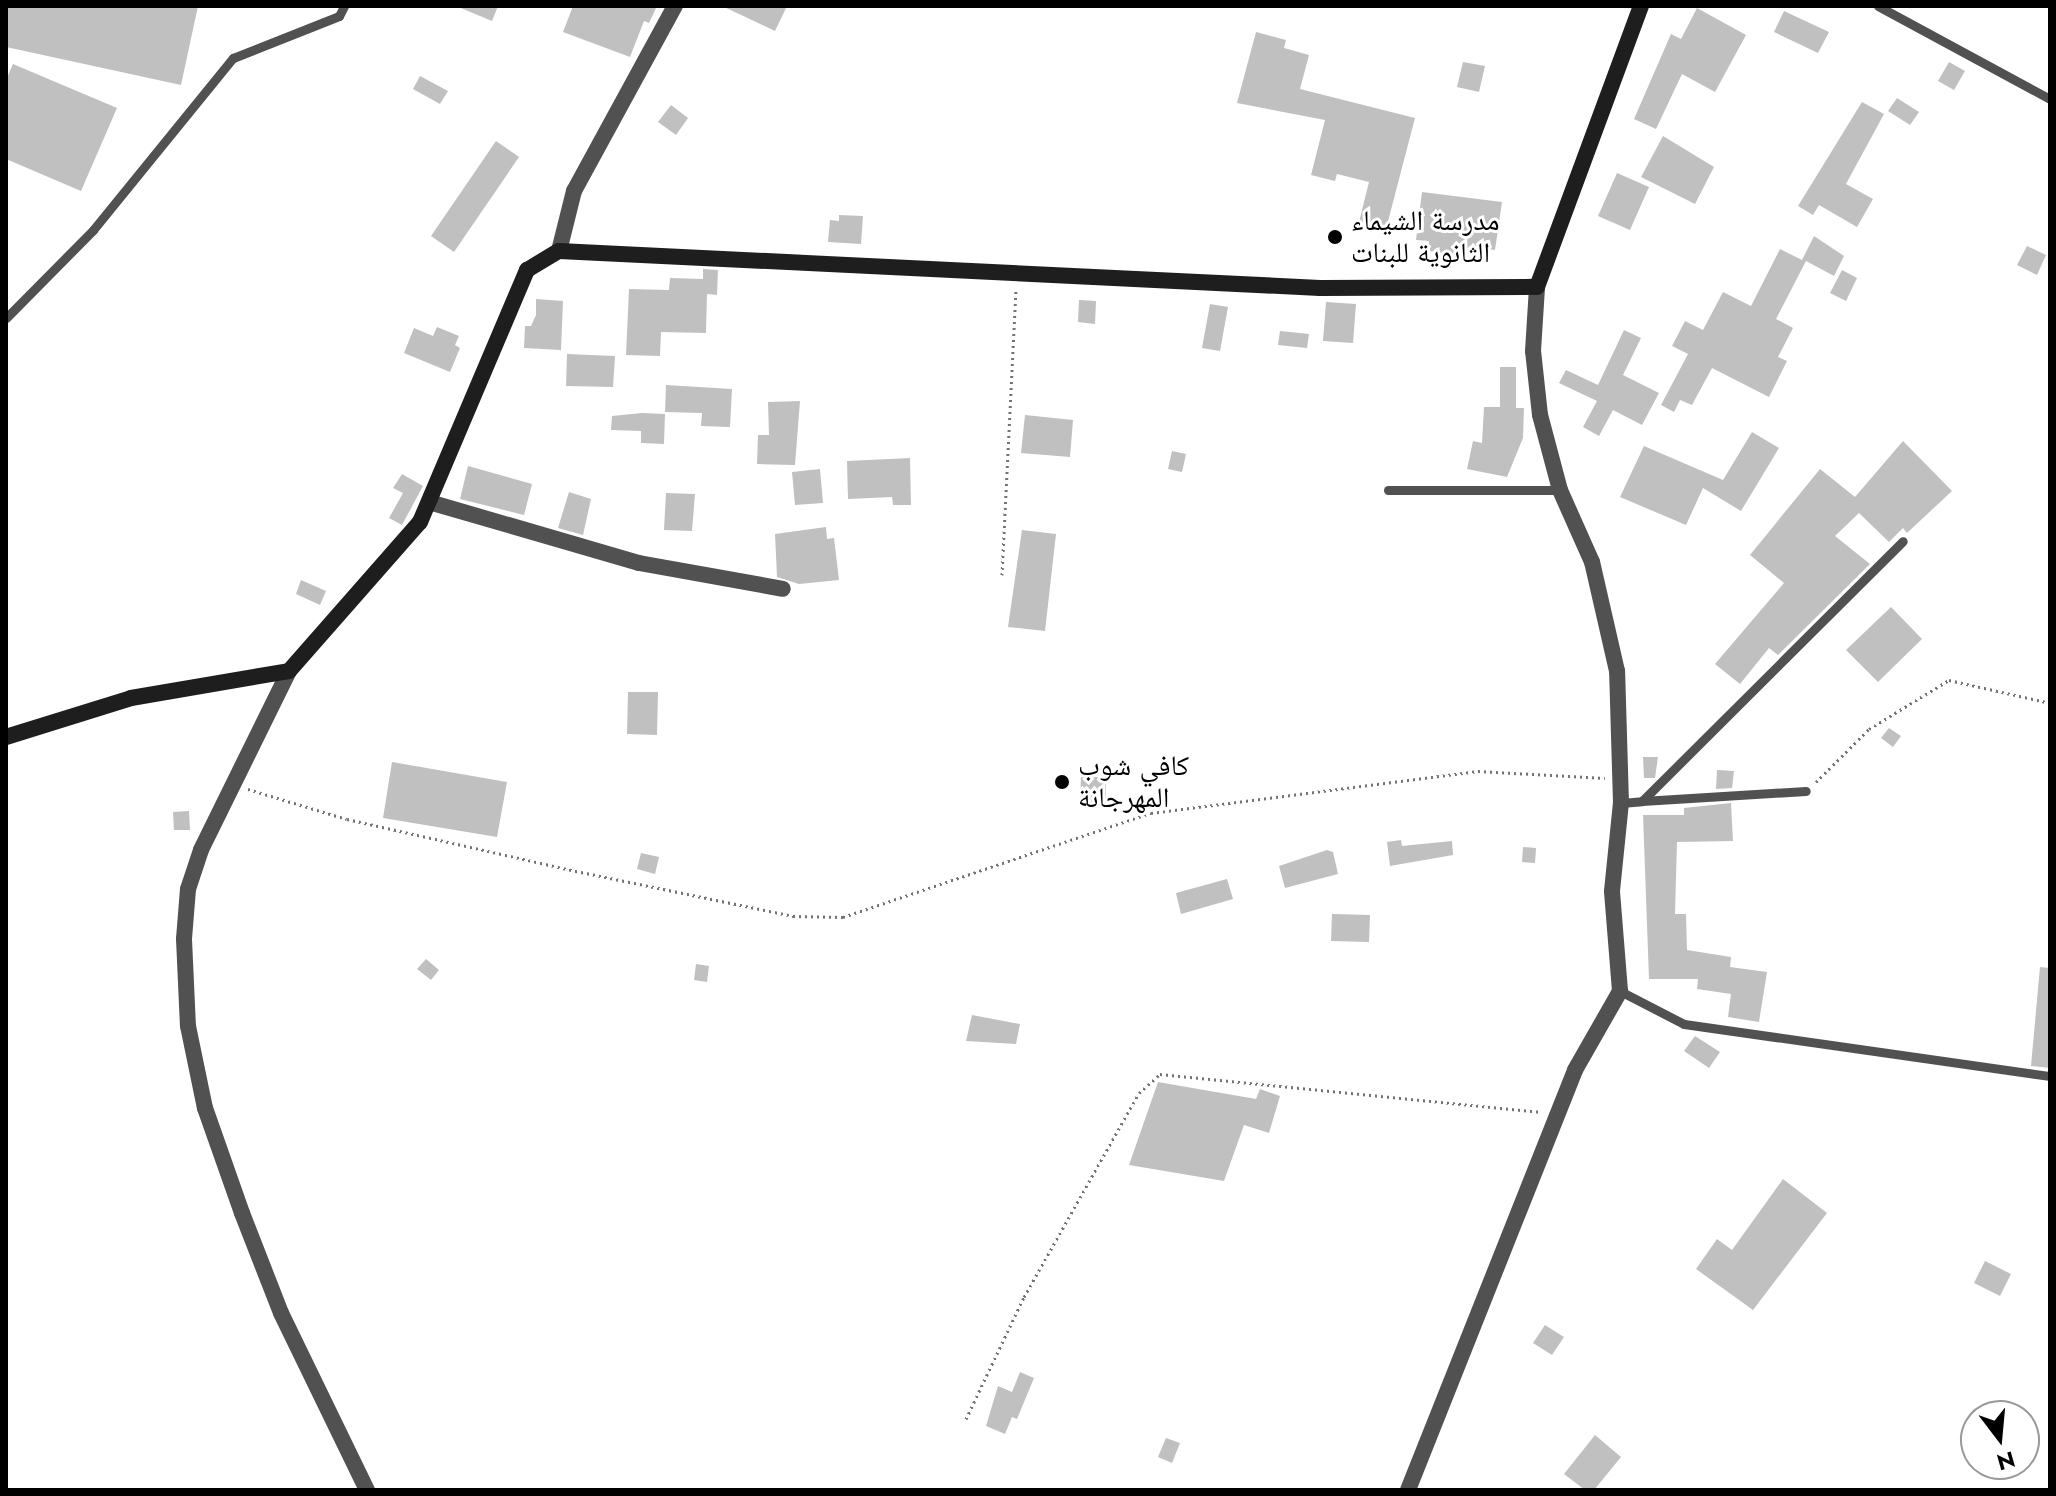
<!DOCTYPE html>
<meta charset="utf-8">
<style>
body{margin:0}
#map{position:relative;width:2056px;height:1496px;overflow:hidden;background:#fff;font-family:Jost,"Noto Naskh Arabic",sans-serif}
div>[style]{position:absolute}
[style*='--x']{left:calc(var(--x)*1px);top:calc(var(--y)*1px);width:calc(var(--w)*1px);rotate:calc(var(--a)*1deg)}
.building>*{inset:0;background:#c0c0c0}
.path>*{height:3px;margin-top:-1.5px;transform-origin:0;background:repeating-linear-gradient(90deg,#737373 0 2px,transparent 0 6px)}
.lane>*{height:9px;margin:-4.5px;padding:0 4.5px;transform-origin:4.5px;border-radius:4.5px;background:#515151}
.street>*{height:16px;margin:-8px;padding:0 8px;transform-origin:8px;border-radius:8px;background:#515151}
.secondary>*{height:16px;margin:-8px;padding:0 8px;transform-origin:8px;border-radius:8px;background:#1e1e1e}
.dots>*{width:22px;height:22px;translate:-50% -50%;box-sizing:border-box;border:4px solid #fff;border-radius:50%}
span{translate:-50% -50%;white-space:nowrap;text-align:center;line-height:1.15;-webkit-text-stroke:6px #fff;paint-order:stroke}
.poi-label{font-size:28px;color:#000}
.left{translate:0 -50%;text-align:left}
.frame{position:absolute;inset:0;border:8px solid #000;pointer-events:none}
.north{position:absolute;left:1960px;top:1400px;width:80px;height:80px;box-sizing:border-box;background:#fff;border:2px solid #999;border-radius:50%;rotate:164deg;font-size:22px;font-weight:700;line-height:32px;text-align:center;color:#000}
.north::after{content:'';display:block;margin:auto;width:28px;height:36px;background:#000;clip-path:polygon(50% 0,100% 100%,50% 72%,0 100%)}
</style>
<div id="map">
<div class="building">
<div style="clip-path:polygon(6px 6px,198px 6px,181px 85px,6px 47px)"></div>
<div style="clip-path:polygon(456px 6px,498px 6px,492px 21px)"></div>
<div style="clip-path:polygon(573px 6px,657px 6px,649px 23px,644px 21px,630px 57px,563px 32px)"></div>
<div style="clip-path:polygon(722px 6px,787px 6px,775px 31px)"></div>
<div style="clip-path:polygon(1697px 8px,1746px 35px,1715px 92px,1682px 74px,1656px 129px,1634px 119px,1671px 34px,1681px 39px)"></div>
<div style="clip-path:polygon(1784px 11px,1829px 32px,1818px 53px,1774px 32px)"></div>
<div style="clip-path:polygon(1256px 32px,1286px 40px,1284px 48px,1309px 55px,1300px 89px,1415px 118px,1386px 229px,1359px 222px,1369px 182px,1337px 174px,1335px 181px,1311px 175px,1325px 120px,1237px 103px)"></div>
<div style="clip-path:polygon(1463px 62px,1485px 66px,1479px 92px,1457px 87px)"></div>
<div style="clip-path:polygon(1949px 62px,1965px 71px,1954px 90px,1938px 81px)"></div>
<div style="clip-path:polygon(13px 64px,117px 108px,81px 191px,6px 159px,6px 80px)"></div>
<div style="clip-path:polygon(420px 76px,448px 91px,440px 104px,413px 89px)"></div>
<div style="clip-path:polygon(1897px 98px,1919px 112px,1910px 125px,1888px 111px)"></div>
<div style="clip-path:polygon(1862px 102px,1884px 114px,1846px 184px,1873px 199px,1857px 227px,1819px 205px,1813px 215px,1798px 206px)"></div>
<div style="clip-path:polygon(671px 105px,688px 118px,676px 135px,658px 122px)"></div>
<div style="clip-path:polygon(1663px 136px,1714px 167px,1695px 204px,1641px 177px)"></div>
<div style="clip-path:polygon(496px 141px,519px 157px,454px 252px,431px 236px)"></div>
<div style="clip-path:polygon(1617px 173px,1649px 187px,1630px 230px,1598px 216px)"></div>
<div style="clip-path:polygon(1422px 192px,1502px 202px,1495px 250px,1470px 246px,1460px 255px,1428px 251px,1429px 241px,1416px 240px)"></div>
<div style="clip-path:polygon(839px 215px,863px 216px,861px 244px,828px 242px,830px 220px,839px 221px)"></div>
<div style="clip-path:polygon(1814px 236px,1844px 256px,1834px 276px,1806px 261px,1776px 319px,1793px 328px,1778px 357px,1787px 361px,1769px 397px,1712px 368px,1692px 405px,1680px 400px,1674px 412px,1661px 405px,1688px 354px,1672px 346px,1685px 321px,1703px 330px,1723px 292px,1751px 306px,1780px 249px,1802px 260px)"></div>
<div style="clip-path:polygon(2027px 246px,2046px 255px,2037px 275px,2017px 265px)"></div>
<div style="clip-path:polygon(703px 269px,718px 270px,717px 295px,707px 294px,706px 333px,661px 332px,660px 356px,626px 355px,629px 289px,669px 290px,670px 278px,703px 279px)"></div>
<div style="clip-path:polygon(1842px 270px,1857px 278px,1846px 301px,1830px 293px)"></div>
<div style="clip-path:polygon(536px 299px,563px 301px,561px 350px,524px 348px,525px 326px,531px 326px,536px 315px)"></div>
<div style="clip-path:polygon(1079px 300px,1096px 301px,1095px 324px,1078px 322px)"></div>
<div style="clip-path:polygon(1326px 302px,1356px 304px,1353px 343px,1323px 341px)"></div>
<div style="clip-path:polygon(1210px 304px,1228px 307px,1220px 351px,1202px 348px)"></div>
<div style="clip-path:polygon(437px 327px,459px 336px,455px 345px,460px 348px,450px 372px,404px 353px,414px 328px,433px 336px)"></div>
<div style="clip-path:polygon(1624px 330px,1641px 338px,1623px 375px,1659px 393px,1642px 425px,1613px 410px,1599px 436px,1583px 427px,1597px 401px,1559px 383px,1566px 370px,1598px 385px)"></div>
<div style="clip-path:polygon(1280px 331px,1309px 334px,1307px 348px,1278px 345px)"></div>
<div style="clip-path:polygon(567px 354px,615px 356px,613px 387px,566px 386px)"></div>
<div style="clip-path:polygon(1500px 367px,1516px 367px,1516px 408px,1524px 408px,1523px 438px,1507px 477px,1467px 469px,1473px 441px,1482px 443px,1484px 407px,1500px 407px)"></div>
<div style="clip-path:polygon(666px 385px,732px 389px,730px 427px,701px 426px,702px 413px,665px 412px)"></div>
<div style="clip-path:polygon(800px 401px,795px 465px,757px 464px,758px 435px,769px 435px,768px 402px)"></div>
<div style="clip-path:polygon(642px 413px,665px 414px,664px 444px,641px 443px,641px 431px,611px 430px,612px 416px)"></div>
<div style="clip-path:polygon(1025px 415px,1073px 420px,1070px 457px,1021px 453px)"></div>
<div style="clip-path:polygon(1752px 432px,1779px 448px,1741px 511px,1703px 488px,1686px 525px,1620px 497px,1644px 446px,1723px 480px)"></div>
<div style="clip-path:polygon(1903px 441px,1952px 491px,1907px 533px,1903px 528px,1889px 542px,1859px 513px,1835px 536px,1870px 564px,1778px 655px,1769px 648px,1740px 684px,1715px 664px,1784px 583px,1750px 555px,1820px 469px,1855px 497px)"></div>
<div style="clip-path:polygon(1172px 451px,1186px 454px,1182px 472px,1168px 469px)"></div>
<div style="clip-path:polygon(910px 458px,911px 505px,893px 505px,892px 497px,848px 499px,847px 461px)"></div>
<div style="clip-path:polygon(468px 466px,532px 484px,524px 515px,460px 499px)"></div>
<div style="clip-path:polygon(820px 469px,823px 503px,795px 505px,792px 472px)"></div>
<div style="clip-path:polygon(402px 474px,423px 486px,402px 525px,389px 518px,403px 493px,393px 488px)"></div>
<div style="clip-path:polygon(569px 492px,591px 499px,583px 535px,558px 528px)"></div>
<div style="clip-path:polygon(666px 493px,695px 494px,692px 531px,664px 530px)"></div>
<div style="clip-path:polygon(826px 527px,827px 539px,834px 538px,839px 580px,799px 584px,777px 577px,775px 534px)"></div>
<div style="clip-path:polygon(1022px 530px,1056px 534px,1045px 631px,1008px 627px)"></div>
<div style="clip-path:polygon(301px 580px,326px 591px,320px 605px,296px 594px)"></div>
<div style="clip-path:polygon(1891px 607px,1922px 639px,1878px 682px,1846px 650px)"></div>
<div style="clip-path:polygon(628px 692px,658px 692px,657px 735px,627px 734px)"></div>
<div style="clip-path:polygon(1889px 728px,1901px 736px,1893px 747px,1881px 738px)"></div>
<div style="clip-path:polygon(1643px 757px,1658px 757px,1655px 778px,1644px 778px)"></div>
<div style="clip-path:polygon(392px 762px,507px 782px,497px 837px,383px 818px)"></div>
<div style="clip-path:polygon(1717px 770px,1734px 771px,1732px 788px,1716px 789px)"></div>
<div style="clip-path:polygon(1081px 777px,1106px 777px,1106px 806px,1080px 805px)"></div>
<div style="clip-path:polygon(1731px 803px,1733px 841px,1677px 842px,1675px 914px,1686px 914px,1687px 950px,1731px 957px,1730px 967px,1767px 972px,1759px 1022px,1728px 1017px,1731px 994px,1697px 989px,1698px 979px,1649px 979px,1643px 815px,1684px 815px,1684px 808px)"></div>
<div style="clip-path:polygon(189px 811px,190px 830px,174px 830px,173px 812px)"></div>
<div style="clip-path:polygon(1401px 840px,1402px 846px,1452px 841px,1453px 855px,1390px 866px,1387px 842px)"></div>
<div style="clip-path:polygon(1523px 847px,1536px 848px,1535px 863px,1522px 862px)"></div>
<div style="clip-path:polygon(1327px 850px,1333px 852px,1338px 874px,1285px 888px,1279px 866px)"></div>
<div style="clip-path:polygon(641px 853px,659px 857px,655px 874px,637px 869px)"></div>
<div style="clip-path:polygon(1227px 879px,1233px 899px,1181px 914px,1176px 893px)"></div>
<div style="clip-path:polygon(1332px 914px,1370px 915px,1369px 942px,1331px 941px)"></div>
<div style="clip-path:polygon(426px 959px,439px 970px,431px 980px,417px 969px)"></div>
<div style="clip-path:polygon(696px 964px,709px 966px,707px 982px,694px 980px)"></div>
<div style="clip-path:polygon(2040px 967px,2050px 968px,2050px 1068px,2031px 1066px)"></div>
<div style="clip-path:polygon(972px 1015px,1020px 1024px,1016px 1044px,966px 1041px)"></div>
<div style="clip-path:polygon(1695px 1036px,1720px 1052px,1709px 1068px,1684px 1051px)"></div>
<div style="clip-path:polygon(1158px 1082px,1256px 1099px,1260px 1089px,1280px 1096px,1269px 1133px,1244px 1125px,1224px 1181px,1129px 1165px)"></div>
<div style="clip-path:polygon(1783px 1179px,1827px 1213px,1753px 1310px,1696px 1269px,1717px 1239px,1732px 1250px)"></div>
<div style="clip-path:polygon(1985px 1261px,2011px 1274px,2000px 1296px,1974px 1283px)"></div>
<div style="clip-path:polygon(1545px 1325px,1564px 1337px,1552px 1355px,1533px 1343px)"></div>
<div style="clip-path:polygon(1020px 1372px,1034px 1378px,1017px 1419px,1012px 1417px,1005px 1434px,986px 1426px,998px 1386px,1012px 1392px)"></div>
<div style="clip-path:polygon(1595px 1435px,1621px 1457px,1594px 1490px,1585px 1490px,1564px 1474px)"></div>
<div style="clip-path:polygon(1166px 1438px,1180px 1443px,1172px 1463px,1158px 1457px)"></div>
</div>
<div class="path">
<div style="--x:1002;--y:575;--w:284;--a:-87.2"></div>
<div style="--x:1816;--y:782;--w:75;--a:-45"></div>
<div style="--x:1869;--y:729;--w:94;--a:-31.5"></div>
<div style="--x:1949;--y:680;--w:104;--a:12.8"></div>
<div style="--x:248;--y:789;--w:103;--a:16.9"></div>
<div style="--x:347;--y:819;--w:240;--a:12.8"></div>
<div style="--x:581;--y:872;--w:217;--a:11.7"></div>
<div style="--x:793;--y:916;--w:50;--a:1.1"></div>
<div style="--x:843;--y:917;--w:325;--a:-18.7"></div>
<div style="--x:1151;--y:813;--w:330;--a:-7.3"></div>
<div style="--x:1478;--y:771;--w:127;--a:3.2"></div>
<div style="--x:966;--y:1419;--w:135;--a:-64.6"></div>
<div style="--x:1024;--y:1297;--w:234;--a:-60.6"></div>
<div style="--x:1139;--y:1093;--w:28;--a:-42"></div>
<div style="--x:1160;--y:1074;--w:381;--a:5.7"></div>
</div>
<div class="lane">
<div style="--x:1878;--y:6;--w:196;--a:28.4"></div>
<div style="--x:6;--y:318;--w:124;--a:-45.3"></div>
<div style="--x:93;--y:230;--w:222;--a:-50.9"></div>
<div style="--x:233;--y:58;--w:114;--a:-21.6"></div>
<div style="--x:339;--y:16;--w:11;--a:-63"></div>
<div style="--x:1388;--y:490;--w:172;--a:0"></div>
<div style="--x:1642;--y:801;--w:164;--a:-3.5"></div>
<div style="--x:1621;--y:803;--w:21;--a:-5"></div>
<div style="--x:1642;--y:801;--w:368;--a:-44.9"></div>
<div style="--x:1620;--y:991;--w:72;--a:27.3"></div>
<div style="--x:1684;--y:1024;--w:370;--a:8.1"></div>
</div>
<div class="street">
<div style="--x:559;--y:251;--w:62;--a:-76"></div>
<div style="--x:574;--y:191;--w:211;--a:-61.4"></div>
<div style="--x:429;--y:502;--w:219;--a:16.2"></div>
<div style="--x:639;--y:563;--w:146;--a:10.2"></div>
<div style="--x:289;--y:671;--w:199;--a:116.2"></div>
<div style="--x:201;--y:850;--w:41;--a:108.4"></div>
<div style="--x:188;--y:889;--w:50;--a:94.6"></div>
<div style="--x:184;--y:939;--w:87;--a:87.4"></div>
<div style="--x:188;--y:1026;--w:84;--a:78.3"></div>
<div style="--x:205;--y:1108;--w:111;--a:70.6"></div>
<div style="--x:242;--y:1213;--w:107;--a:68.7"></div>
<div style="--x:281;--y:1313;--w:197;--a:64.1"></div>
<div style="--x:1408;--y:1490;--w:452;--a:-68.3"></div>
<div style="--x:1575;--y:1070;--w:91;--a:-60.3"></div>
<div style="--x:1620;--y:991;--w:100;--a:-94.6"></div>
<div style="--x:1612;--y:891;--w:88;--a:-84.2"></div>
<div style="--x:1621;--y:803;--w:132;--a:-91.7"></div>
<div style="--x:1617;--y:671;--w:112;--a:-102.9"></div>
<div style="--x:1592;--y:562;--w:79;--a:-114"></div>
<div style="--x:1560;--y:490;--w:78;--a:-104.9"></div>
<div style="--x:1540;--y:415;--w:64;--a:-96.2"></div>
<div style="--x:1533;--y:351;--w:64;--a:-86.4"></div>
</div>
<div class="secondary">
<div style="--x:6;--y:737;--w:131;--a:-17.3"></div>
<div style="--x:131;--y:698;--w:160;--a:-9.7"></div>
<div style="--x:289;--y:671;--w:198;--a:-48.7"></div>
<div style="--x:420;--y:522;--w:274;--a:-67"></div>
<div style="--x:527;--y:270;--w:37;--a:-31"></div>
<div style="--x:559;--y:251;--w:762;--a:2.78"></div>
<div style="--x:1320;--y:288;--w:217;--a:-0.3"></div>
<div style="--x:1537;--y:287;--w:300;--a:-69.7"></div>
</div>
<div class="dots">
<div style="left:1335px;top:237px;background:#000"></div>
<div style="left:1062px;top:782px;background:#000"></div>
</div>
<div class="poi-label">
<span class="left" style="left:1351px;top:237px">مدرسة الشيماء<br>الثانوية للبنات</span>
<span class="left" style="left:1078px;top:782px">كافي شوب<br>المهرجانة</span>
</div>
<div class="frame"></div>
<div class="north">N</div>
</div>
